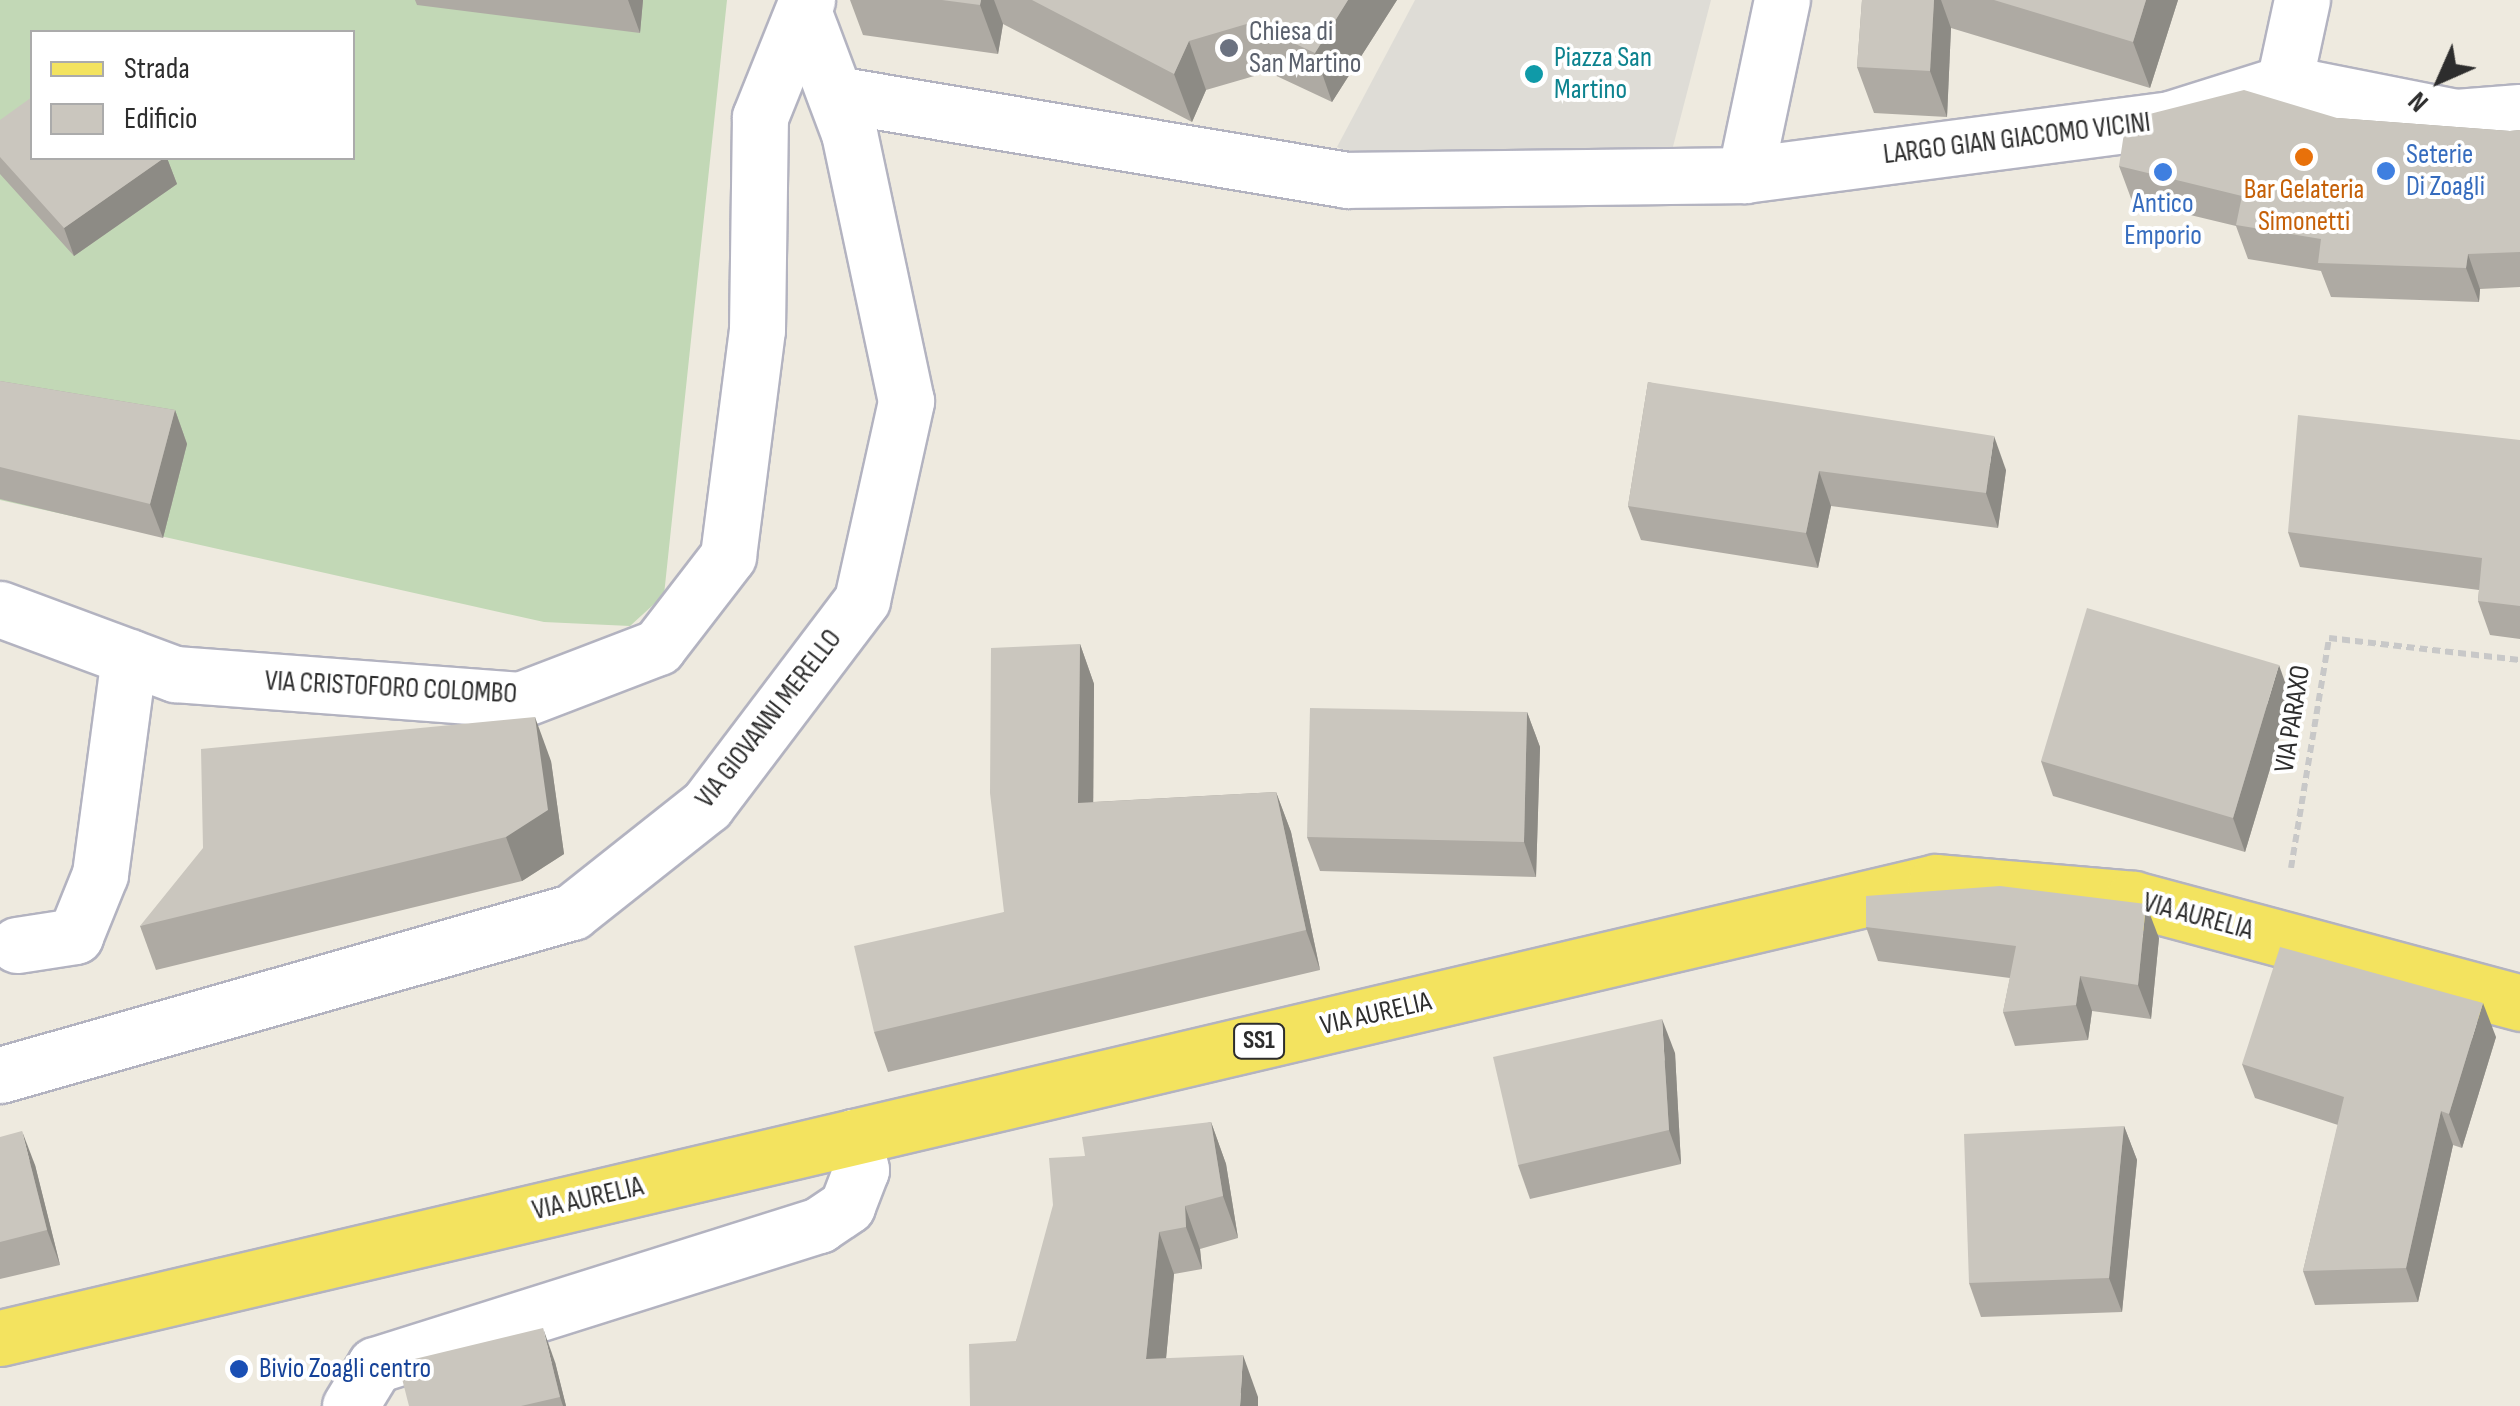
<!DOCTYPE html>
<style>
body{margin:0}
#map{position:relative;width:2520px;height:1406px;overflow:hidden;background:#eeeadf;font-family:"Sofia Sans Condensed",sans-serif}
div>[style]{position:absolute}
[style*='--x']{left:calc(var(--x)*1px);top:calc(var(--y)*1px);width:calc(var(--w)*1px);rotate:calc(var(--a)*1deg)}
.cemetery>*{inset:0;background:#c2d8b6}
.plaza>*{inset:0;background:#dedcd6}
.path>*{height:6px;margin-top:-3px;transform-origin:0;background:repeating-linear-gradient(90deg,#c8c8c8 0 8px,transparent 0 13px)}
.roads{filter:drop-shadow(2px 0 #b3b3c0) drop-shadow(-2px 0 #b3b3c0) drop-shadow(0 2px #b3b3c0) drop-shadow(0 -2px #b3b3c0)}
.minor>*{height:55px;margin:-27.5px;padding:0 27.5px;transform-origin:27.5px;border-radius:27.5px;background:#fff}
.major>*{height:55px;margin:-27.5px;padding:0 27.5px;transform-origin:27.5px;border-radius:27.5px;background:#f3e35f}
.wall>*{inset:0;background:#aeaaa3}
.shaded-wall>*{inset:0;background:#8d8b85}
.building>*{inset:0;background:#cac6be}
.dots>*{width:28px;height:28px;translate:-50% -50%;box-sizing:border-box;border:5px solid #fff;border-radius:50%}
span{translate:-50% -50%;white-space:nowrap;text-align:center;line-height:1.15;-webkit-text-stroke:8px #fff;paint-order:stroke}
.shield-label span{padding:2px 8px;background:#fff;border:2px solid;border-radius:8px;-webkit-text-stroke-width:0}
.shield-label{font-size:25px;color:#2d2d2d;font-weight:700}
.worship-label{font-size:28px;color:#5b616d}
.left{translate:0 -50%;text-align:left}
.culture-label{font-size:28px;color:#0d838f}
.street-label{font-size:28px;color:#2d2d2d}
.shop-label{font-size:28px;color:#366cbe}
.food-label{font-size:28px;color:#c56008}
.transit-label{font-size:28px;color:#164399}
.legend{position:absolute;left:30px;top:30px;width:325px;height:130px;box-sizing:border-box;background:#fff;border:2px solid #ababab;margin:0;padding:12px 18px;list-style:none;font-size:30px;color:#2d2d2d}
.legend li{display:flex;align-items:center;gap:20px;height:50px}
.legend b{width:50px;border:2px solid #ababab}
.north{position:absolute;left:2390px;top:30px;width:100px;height:100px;-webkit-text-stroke:8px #fff;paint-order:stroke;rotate:225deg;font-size:28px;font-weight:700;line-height:40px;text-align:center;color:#2d2d2d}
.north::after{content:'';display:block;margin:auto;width:35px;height:45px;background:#2d2d2d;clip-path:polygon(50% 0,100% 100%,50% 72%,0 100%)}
</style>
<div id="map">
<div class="cemetery">
<div style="clip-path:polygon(evenodd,0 0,727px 0,664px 595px,630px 626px,544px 622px,0 500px,0 0,32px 32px,352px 32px,352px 158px,32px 158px,32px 32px)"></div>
</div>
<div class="plaza">
<div style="clip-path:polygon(1415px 0,1711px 0,1669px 162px,1402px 179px,1337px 147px)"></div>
</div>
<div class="path">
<div style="--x:2291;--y:868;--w:233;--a:-80.6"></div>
<div style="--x:2329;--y:638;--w:192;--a:6.6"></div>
</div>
<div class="roads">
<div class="minor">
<div style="--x:2284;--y:83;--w:85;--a:-77.8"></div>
<div style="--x:835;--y:94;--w:519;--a:9.53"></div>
<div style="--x:1347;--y:180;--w:398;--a:-0.7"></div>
<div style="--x:1745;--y:175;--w:429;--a:-7.5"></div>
<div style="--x:2170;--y:119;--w:120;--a:-17.5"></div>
<div style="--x:2284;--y:83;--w:175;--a:11.2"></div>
<div style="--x:2456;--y:117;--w:64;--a:-4.5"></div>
<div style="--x:1745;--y:175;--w:179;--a:-78.1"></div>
<div style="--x:0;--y:609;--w:187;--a:20.4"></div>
<div style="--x:175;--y:674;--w:346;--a:4.3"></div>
<div style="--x:520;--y:700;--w:148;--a:-21"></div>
<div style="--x:658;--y:647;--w:115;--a:-52.4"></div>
<div style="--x:728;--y:556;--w:228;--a:-82.7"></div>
<div style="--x:757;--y:330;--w:213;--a:-89.2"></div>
<div style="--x:760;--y:117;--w:126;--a:-68.1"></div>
<div style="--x:17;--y:945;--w:59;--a:-8.8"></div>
<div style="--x:75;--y:936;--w:67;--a:-68"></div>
<div style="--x:100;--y:874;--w:219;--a:-82.4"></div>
<div style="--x:0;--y:1075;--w:595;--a:-15.91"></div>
<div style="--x:572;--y:912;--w:172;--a:-38.4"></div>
<div style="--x:707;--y:805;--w:257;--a:-52.9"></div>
<div style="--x:862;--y:600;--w:204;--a:-77.5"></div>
<div style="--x:906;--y:401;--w:274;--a:-102"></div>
<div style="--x:849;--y:133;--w:125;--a:-110.6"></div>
<div style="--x:350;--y:1406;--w:48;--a:-58.6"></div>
<div style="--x:375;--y:1365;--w:466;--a:-17.5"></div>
<div style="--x:819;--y:1225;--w:34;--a:-34"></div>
<div style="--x:847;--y:1206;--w:39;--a:-69"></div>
<div style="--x:861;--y:1170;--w:34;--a:-102"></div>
</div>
<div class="major">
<div style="--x:0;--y:1338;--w:1989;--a:-13.25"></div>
<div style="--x:1936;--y:882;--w:198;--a:4.9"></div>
<div style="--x:2133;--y:899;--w:401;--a:15"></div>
</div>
</div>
<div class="wall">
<div style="clip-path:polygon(415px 0,643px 0,640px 33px,417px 5px)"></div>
<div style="clip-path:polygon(850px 0,1397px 0,1332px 102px,1268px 72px,1206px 90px,1192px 122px,1003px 24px,998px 54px,863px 35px)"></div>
<div style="clip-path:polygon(1862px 0,2178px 0,2150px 88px,1951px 28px,1947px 117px,1874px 113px,1857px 67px)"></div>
<div style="clip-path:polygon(2337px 118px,2510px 131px,2520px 130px,2520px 287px,2480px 289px,2479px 302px,2331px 297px,2321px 271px,2248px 259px,2236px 226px,2132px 201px,2119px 166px)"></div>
<div style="clip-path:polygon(0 120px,32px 158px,167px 158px,177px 184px,74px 256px,0 174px)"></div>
<div style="clip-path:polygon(0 381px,175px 410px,187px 444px,163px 538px,0 499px)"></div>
<div style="clip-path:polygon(1648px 382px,2006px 470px,1998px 528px,1831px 506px,1818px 568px,1641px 540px,1628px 506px)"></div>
<div style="clip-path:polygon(2520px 440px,2520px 639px,2490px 635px,2478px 601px,2479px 590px,2300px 567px,2288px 532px)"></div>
<div style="clip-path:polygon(1080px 644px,1094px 684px,1093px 802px,1276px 792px,1291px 832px,1320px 970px,888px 1072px,874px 1032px,1004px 912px)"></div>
<div style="clip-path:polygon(2291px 699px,2245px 852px,2053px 796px,2041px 761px)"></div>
<div style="clip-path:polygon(1527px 712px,1540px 747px,1536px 877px,1320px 871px,1307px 837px)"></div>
<div style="clip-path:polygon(551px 761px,564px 854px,522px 881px,156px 970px,140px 926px)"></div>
<div style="clip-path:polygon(1866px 927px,2159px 938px,2151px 1019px,2092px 1011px,2088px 1040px,2015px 1046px,2003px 1012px,2010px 978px,1878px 961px)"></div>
<div style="clip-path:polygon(2496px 1037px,2462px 1148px,2453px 1145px,2418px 1302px,2315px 1305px,2303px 1271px,2338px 1125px,2255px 1098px,2242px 1064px)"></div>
<div style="clip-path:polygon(1675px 1053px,1681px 1164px,1530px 1199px,1518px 1165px)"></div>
<div style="clip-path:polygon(1211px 1122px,1226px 1164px,1238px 1238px,1200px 1249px,1202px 1269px,1174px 1274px,1166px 1358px,1258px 1397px,1016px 1341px,1085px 1156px)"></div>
<div style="clip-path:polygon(2124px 1126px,2137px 1160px,2122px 1312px,1981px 1317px,1969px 1283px)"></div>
<div style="clip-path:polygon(0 1137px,35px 1165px,60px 1265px,0 1279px)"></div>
<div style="clip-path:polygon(555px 1362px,566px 1406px,409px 1406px)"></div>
</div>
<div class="shaded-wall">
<div style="clip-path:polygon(628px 0,643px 0,640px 33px)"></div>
<div style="clip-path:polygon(981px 0,994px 0,1003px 24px,998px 54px,980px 5px)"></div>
<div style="clip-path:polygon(1348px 0,1397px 0,1332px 102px,1315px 53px)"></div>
<div style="clip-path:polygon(1934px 0,1941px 0,1951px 28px,1947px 117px,1930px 71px)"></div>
<div style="clip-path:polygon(2146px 0,2178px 0,2150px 88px,2133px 42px)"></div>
<div style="clip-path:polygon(1189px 41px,1206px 90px,1192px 122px,1174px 74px)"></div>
<div style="clip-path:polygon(164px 158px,167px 158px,177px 184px,74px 256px,64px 228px)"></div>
<div style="clip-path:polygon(2468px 254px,2480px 289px,2479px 302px,2466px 268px)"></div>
<div style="clip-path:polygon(175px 410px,187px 444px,163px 538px,150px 504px)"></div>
<div style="clip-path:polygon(1994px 436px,2006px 470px,1998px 528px,1986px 493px)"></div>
<div style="clip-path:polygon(1819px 471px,1831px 506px,1818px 568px,1806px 533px)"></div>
<div style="clip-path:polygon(1080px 644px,1094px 684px,1093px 843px,1078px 803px)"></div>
<div style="clip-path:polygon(2279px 665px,2291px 699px,2245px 852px,2233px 818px)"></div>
<div style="clip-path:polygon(1527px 712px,1540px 747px,1536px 877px,1524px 842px)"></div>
<div style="clip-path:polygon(535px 717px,551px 761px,564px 854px,522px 881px,506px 837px)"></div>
<div style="clip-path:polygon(1276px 792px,1291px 832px,1320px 970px,1306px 930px)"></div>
<div style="clip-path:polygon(2146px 904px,2159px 938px,2151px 1019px,2138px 985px)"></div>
<div style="clip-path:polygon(2080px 976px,2092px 1011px,2088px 1040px,2076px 1005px)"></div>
<div style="clip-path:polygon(2483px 1003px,2496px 1037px,2462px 1148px,2449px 1114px)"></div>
<div style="clip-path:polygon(1662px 1019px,1675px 1053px,1681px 1164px,1669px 1130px)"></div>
<div style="clip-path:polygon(2441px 1111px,2453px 1145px,2418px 1302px,2406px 1268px)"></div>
<div style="clip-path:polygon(1211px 1122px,1226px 1164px,1238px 1238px,1223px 1196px)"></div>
<div style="clip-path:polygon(2124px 1126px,2137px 1160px,2122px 1312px,2109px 1278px)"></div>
<div style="clip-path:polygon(22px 1131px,35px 1165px,60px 1265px,47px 1230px)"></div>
<div style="clip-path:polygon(1185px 1206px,1200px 1249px,1202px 1269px,1186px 1227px)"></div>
<div style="clip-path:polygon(1159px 1232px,1174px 1274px,1162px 1401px,1146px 1359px)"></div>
<div style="clip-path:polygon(543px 1328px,555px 1362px,566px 1406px,563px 1406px,560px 1397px)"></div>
<div style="clip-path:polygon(1243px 1355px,1258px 1397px,1258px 1406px,1240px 1406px)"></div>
</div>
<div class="building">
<div style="clip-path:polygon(942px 0,981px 0,980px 5px)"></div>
<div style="clip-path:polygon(1032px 0,1348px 0,1315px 53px,1250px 23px,1189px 41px,1174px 74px)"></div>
<div style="clip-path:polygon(1862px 0,1934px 0,1930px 71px,1857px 67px)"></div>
<div style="clip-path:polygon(1994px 0,2146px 0,2133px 42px)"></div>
<div style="clip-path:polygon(2244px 90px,2337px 118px,2510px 131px,2520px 130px,2520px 252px,2468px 254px,2466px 268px,2318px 263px,2321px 239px,2236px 225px,2242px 196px,2119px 166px,2126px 120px)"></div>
<div style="clip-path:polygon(32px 97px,32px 158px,164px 158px,64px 228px,0 157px,0 120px)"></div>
<div style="clip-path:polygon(0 381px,175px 410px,150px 504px,0 467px)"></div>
<div style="clip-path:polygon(1648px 382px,1994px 436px,1986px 493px,1819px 471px,1806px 533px,1628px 506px)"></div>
<div style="clip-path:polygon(2298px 415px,2520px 440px,2520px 606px,2478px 601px,2482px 558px,2288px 532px)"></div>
<div style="clip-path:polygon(2087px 608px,2279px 665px,2233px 818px,2041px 761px)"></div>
<div style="clip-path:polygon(1080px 644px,1078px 803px,1276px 792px,1306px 930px,874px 1032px,854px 946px,1004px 912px,990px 793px,991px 648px)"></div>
<div style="clip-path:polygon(1310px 708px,1527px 712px,1524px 842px,1307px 837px)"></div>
<div style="clip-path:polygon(535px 717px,548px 810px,506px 837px,140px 926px,203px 848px,201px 749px)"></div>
<div style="clip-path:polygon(2000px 886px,2146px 904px,2138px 985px,2080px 976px,2076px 1005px,2003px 1012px,2016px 946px,1866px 927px,1866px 896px)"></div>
<div style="clip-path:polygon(2280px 947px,2483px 1003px,2449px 1114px,2441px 1111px,2406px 1268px,2303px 1271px,2344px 1097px,2242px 1064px)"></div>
<div style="clip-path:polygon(1662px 1019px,1669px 1130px,1518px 1165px,1493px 1057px)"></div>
<div style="clip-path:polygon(1211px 1122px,1223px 1196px,1185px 1206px,1186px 1227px,1159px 1232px,1146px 1359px,1243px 1355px,1240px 1406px,970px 1406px,969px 1344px,1016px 1341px,1053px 1205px,1049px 1158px,1085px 1156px,1082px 1137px)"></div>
<div style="clip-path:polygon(2124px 1126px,2109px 1278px,1969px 1283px,1964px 1134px)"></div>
<div style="clip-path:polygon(22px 1131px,47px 1230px,0 1242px,0 1137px)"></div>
<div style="clip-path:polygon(543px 1328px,560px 1397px,521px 1406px,409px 1406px,398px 1363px)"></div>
</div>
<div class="dots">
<div style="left:1229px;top:48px;background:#6b7280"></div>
<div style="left:1534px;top:74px;background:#0f9aa8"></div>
<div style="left:2304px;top:157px;background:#e8710a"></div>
<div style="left:2386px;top:171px;background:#3f7fe0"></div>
<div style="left:2163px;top:172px;background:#3f7fe0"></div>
<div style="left:239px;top:1369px;background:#1a4fb4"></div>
</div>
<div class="shield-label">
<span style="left:1259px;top:1041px">SS1</span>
</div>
<div class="worship-label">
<span class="left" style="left:1249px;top:48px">Chiesa di<br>San Martino</span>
</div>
<div class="culture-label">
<span class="left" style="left:1554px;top:74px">Piazza San<br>Martino</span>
</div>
<div class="street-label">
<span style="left:2017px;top:139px;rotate:-7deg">LARGO GIAN GIACOMO VICINI</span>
<span style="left:391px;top:688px;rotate:3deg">VIA CRISTOFORO COLOMBO</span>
<span style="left:769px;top:719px;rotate:-52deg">VIA GIOVANNI MERELLO</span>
<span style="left:2293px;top:719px;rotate:-81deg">VIA PARAXO</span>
<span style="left:2198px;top:917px;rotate:15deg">VIA AURELIA</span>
<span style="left:1376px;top:1014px;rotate:-13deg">VIA AURELIA</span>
<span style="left:588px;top:1199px;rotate:-13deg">VIA AURELIA</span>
</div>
<div class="shop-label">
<span class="left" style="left:2406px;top:171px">Seterie<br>Di Zoagli</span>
<span style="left:2163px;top:220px">Antico<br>Emporio</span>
</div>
<div class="food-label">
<span style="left:2304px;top:206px">Bar Gelateria<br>Simonetti</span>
</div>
<div class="transit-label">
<span class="left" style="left:259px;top:1369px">Bivio Zoagli centro</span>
</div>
<ul class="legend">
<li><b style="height:12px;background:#f3e35f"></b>Strada</li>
<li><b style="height:28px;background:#cac6be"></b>Edificio</li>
</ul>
<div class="north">N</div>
</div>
